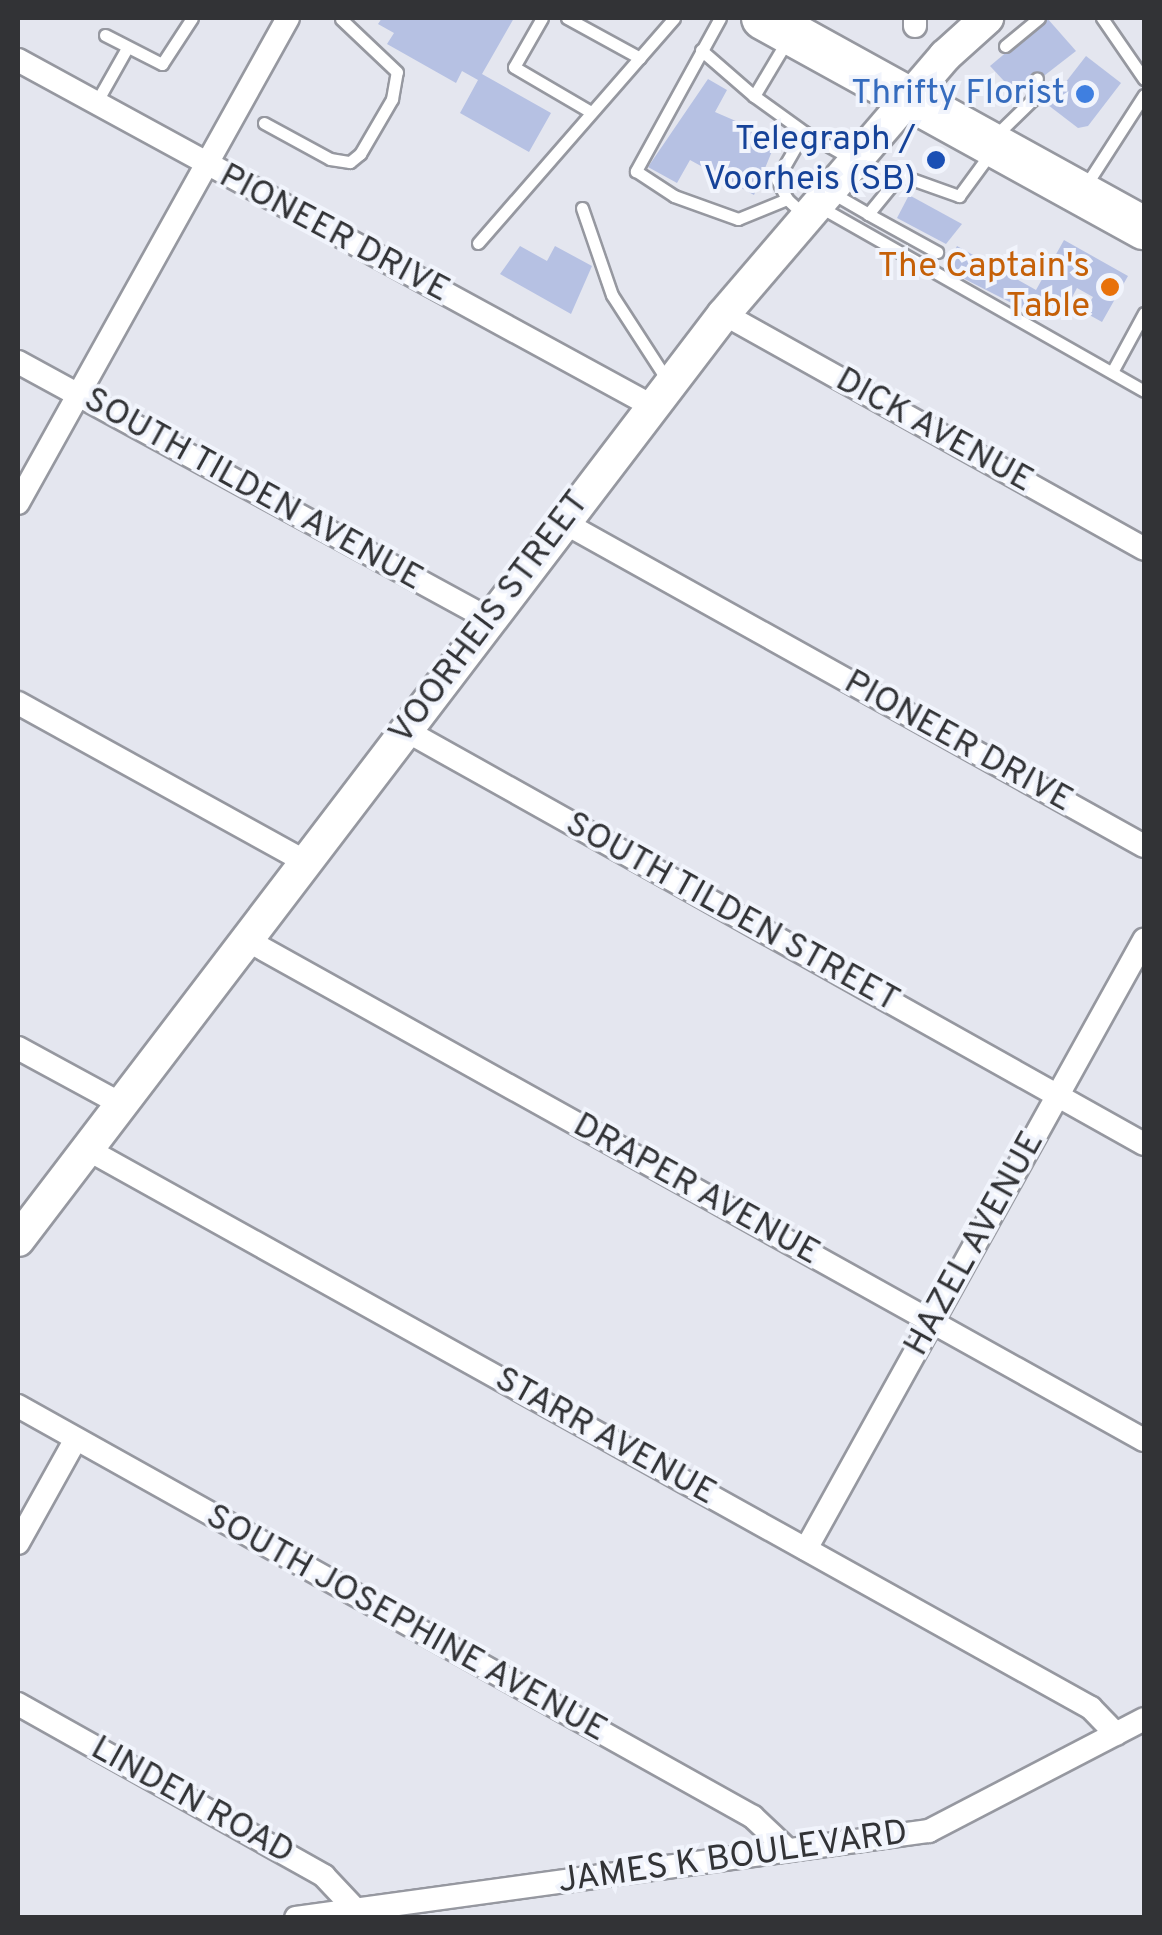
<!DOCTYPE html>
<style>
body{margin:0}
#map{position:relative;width:1162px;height:1935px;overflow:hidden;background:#e4e6ef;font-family:Overpass,sans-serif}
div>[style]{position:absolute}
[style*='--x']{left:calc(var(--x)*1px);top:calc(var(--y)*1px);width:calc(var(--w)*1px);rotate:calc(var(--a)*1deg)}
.building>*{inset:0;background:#b6c1e3}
.roads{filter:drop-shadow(2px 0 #9698a0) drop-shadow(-2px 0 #9698a0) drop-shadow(0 2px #9698a0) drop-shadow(0 -2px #9698a0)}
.lane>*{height:11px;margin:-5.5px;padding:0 5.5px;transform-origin:5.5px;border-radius:5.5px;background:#fff}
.street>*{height:22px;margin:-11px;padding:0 11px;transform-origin:11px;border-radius:11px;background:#fff}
.secondary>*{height:32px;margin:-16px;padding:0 16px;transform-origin:16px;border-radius:16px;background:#fff}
.highway>*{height:42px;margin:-21px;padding:0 21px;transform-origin:21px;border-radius:21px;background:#fff}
.dots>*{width:28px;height:28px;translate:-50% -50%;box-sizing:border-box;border:5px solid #f1f4fc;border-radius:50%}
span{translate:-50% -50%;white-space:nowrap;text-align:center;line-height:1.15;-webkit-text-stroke:8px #f1f4fc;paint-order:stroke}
.shop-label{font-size:35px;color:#366cbe}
.right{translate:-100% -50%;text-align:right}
.transit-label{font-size:35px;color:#164399}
.street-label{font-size:35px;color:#323336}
.food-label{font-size:35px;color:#c56008}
.frame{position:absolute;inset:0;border:20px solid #323336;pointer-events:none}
</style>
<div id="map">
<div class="building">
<div style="clip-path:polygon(382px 18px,514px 18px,482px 74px,551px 113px,529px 152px,460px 113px,478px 80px,462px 71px,456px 83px,387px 44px,394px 33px,378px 24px)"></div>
<div style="clip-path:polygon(1047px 18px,1076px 51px,1018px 96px,990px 66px)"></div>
<div style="clip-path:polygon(1086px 56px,1121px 83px,1088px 126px,1078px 128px,1048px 105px)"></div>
<div style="clip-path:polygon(708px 79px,727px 90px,715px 112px,777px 139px,754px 195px,690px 160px,677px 183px,648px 167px)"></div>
<div style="clip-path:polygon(909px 195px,962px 224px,946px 244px,897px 218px)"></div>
<div style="clip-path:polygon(1064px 240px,1128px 276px,1102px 322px,1084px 312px,1093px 297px,1077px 288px,1067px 307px,1055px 301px,1045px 320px,945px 269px,957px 246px,1036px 290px)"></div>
<div style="clip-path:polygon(520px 246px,547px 261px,555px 246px,592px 266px,571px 314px,500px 274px)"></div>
</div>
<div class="roads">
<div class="lane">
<div style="--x:542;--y:18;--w:56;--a:119.7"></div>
<div style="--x:514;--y:67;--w:89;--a:30.3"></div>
<div style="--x:567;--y:18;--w:83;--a:28.7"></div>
<div style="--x:720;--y:18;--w:175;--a:118.8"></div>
<div style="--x:636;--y:171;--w:45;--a:33.3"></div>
<div style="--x:674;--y:196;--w:68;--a:19.8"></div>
<div style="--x:738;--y:219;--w:53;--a:-22.2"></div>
<div style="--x:787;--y:199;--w:23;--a:43"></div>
<div style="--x:1102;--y:18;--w:74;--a:55.5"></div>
<div style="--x:105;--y:35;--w:64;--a:27"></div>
<div style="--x:162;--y:64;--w:55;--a:-56.9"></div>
<div style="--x:1005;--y:46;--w:44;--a:-39.5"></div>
<div style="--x:701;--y:50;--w:70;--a:41"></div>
<div style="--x:96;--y:103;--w:63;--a:-60.6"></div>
<div style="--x:264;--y:123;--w:75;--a:28.6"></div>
<div style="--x:330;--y:159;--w:20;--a:9"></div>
<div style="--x:350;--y:162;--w:13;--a:-39"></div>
<div style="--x:360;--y:154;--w:64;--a:-59.8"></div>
<div style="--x:392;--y:99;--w:27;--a:-80"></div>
<div style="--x:397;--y:72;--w:77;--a:-136.6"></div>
<div style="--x:804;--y:132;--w:55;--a:29.4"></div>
<div style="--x:994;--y:137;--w:53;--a:-44.2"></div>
<div style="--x:1032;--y:100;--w:22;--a:-77"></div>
<div style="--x:1086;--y:185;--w:107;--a:-57.2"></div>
<div style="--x:834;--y:194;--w:39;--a:30"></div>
<div style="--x:868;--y:214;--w:50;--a:-50.6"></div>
<div style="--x:900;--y:175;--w:63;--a:19.6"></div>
<div style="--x:959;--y:196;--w:56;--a:-53.7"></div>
<div style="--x:787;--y:199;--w:22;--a:-117"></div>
<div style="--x:777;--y:179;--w:54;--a:-60.1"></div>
<div style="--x:804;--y:132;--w:62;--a:-144.2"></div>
<div style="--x:754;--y:96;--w:66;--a:-59.2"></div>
<div style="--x:582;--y:208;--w:92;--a:71"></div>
<div style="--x:612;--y:295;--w:101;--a:57.1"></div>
<div style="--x:822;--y:208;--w:370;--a:29.6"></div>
<div style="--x:868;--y:214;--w:79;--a:28.8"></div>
<div style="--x:478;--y:243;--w:298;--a:-48.9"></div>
<div style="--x:1112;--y:372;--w:67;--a:-61.5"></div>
</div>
<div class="street">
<div style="--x:915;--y:18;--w:8;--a:90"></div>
<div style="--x:18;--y:60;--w:722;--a:28.62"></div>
<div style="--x:724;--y:314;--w:481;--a:29.2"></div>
<div style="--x:18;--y:362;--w:537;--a:28.62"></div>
<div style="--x:18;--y:503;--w:555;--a:-60.9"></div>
<div style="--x:563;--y:522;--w:665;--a:29.15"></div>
<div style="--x:18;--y:703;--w:329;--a:28.9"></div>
<div style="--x:405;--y:730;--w:847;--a:29.26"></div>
<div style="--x:247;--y:940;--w:1027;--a:29.14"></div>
<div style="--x:18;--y:1048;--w:117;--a:28.5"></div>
<div style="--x:87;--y:1149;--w:1149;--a:29.11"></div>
<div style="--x:1091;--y:1708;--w:36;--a:46"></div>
<div style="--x:18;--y:1406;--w:842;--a:29.21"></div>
<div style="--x:753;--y:1817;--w:48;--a:43.3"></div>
<div style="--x:18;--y:1543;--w:119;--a:-60.9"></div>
<div style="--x:806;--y:1549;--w:697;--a:-60.97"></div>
<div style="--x:18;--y:1704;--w:351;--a:29.3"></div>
<div style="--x:324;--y:1876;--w:47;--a:46.7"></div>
<div style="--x:296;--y:1918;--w:639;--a:-7.83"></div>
<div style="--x:929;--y:1831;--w:242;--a:-27.5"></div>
</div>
<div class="secondary">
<div style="--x:18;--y:1240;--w:1164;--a:-52.68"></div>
<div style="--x:724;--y:314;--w:340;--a:-49.4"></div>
<div style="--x:945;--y:56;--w:57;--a:-42.1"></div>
</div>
<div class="highway">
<div style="--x:763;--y:18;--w:435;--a:28.9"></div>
</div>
</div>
<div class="dots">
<div style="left:1085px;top:94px;background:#3f7fe0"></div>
<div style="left:936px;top:160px;background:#1a4fb4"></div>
<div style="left:1110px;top:287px;background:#e8710a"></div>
</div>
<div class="shop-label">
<span class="right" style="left:1065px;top:94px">Thrifty Florist</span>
</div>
<div class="transit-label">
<span class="right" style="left:916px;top:160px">Telegraph /<br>Voorheis (SB)</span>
</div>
<div class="street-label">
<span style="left:334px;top:234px;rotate:28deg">PIONEER DRIVE</span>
<span style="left:934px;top:431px;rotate:29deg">DICK AVENUE</span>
<span style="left:253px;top:490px;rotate:29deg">SOUTH TILDEN AVENUE</span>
<span style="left:490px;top:618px;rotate:-53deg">VOORHEIS STREET</span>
<span style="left:958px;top:742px;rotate:29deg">PIONEER DRIVE</span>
<span style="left:732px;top:913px;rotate:29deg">SOUTH TILDEN STREET</span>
<span style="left:696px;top:1190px;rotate:29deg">DRAPER AVENUE</span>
<span style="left:975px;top:1244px;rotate:-61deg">HAZEL AVENUE</span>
<span style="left:605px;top:1437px;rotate:29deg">STARR AVENUE</span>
<span style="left:406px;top:1624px;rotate:29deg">SOUTH JOSEPHINE AVENUE</span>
<span style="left:192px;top:1801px;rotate:29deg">LINDEN ROAD</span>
<span style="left:733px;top:1858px;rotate:-8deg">JAMES K BOULEVARD</span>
</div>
<div class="food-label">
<span class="right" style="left:1090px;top:287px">The Captain's<br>Table</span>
</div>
<div class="frame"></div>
</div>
